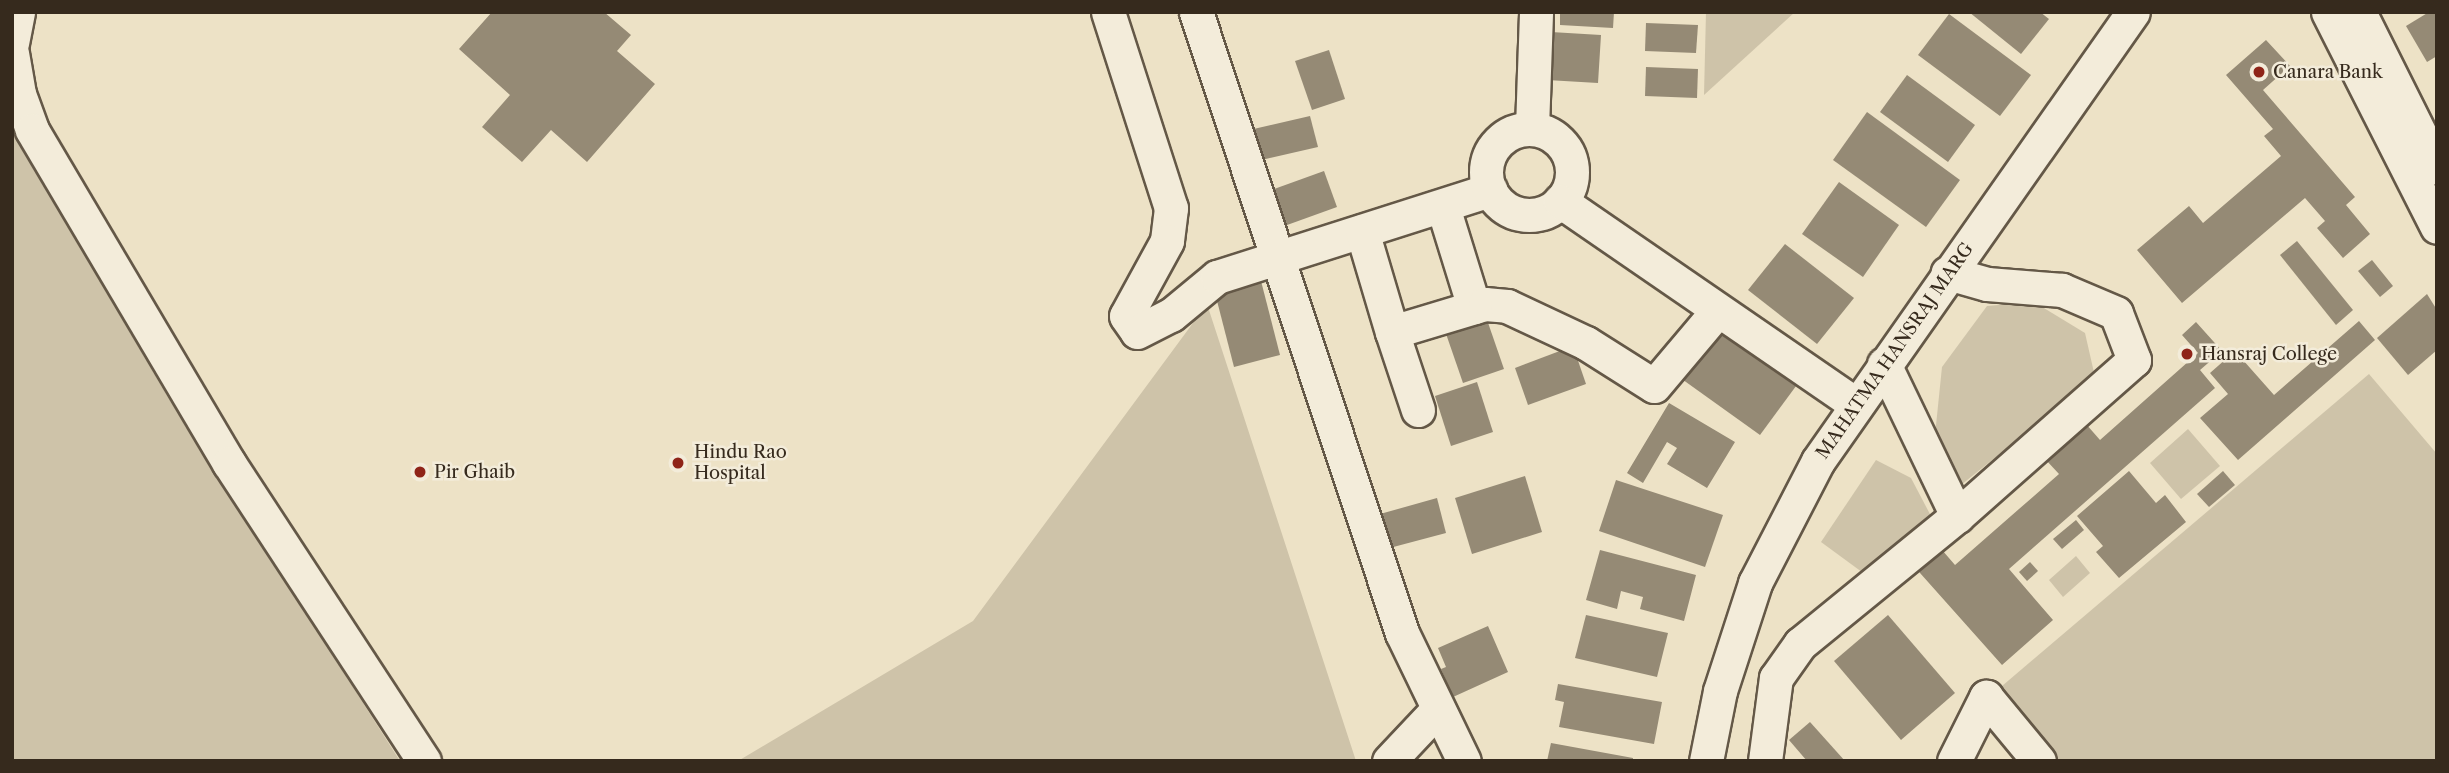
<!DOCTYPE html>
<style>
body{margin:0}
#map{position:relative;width:2449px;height:773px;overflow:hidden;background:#ede2c6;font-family:"Libre Caslon Text",serif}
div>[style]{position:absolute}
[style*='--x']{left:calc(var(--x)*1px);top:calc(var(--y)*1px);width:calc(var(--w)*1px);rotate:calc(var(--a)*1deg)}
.green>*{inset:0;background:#cec3a9}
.building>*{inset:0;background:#958a75}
.roads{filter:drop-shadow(2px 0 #645847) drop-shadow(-2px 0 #645847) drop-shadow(0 2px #645847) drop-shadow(0 -2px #645847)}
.minor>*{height:33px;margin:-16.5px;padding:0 16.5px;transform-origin:16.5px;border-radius:16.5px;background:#f3ecda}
.minor>.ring{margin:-16.5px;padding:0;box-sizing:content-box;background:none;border:33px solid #f3ecda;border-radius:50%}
.dots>*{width:19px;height:19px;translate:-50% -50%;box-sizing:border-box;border:4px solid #f3ecda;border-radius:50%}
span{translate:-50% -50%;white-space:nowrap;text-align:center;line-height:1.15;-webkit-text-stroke:5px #f3ecda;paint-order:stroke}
.poi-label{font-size:18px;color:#362a1d}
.left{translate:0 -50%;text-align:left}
.street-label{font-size:18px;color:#362a1d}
.frame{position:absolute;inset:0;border:14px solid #362a1d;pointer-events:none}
</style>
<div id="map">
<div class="green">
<div style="clip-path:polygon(1706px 12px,1795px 12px,1704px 95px)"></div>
<div style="clip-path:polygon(12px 115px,28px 158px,166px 394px,400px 761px,12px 761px)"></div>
<div style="clip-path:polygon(2034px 302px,2085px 333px,2095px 377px,1961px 485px,1935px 435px,1942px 367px,1987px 306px)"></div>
<div style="clip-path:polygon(1207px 304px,1356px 761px,738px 761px,973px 621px)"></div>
<div style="clip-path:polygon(2369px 374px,2437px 454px,2437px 761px,2054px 761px,1995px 692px)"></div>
<div style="clip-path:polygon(2188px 429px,2220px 466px,2181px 499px,2150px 463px)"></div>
<div style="clip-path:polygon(1876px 460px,1911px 478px,1932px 518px,1866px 575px,1821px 542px)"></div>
<div style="clip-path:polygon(2076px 556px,2090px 573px,2063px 597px,2049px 580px)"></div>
</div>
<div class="building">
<div style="clip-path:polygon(492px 12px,604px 12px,631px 35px,617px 51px,655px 84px,587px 162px,551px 130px,522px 162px,482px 127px,510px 95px,459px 49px)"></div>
<div style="clip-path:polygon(1560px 12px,1614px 12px,1613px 28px,1560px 25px)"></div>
<div style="clip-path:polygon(1969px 12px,2040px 12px,2049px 19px,2021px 54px)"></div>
<div style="clip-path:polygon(2429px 12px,2437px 12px,2437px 56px,2427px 62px,2406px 26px)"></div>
<div style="clip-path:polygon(1949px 14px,2031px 75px,2000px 116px,1918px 55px)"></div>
<div style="clip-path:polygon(1646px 23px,1698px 25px,1696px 53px,1645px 51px)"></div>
<div style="clip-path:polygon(1551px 32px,1601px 35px,1598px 83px,1547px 80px)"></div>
<div style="clip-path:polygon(2266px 40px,2290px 66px,2263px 90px,2355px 197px,2346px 205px,2370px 234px,2343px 258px,2317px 228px,2325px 221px,2305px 198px,2182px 303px,2137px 250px,2189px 206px,2203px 223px,2281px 156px,2264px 136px,2273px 129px,2226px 75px)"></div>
<div style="clip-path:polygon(1329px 50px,1345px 99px,1312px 110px,1295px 61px)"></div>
<div style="clip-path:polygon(1646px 67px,1698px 69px,1697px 98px,1645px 96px)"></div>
<div style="clip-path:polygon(1907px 75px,1975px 125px,1948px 162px,1880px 112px)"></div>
<div style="clip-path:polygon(1867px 112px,1960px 180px,1926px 227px,1833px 160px)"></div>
<div style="clip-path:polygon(1310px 116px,1318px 147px,1253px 162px,1245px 131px)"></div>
<div style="clip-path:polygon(1324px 171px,1337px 207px,1276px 229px,1263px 193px)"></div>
<div style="clip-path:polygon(1839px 182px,1899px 225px,1863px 277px,1802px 234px)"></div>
<div style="clip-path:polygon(2297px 241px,2353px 310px,2336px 325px,2280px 255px)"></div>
<div style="clip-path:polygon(1785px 244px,1854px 298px,1817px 344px,1748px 290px)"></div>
<div style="clip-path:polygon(2372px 260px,2393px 286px,2380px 297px,2358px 271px)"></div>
<div style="clip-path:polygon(1261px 281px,1280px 355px,1234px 367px,1215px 293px)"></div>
<div style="clip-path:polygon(2427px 294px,2437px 310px,2437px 350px,2408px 375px,2377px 338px)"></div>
<div style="clip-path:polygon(1485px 314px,1504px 369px,1463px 383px,1444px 328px)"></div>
<div style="clip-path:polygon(2359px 321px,2375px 340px,2238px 460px,2200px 418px,2228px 394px,2210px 373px,2235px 351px,2274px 395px)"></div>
<div style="clip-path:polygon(2196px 322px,2222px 351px,2200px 370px,2215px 388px,2009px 569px,2053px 620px,2002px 665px,1912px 564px,1936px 543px,1955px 565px,2059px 474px,2046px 460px,2086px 424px,2100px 440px,2198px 353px,2182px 335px)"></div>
<div style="clip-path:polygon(1718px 323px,1799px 382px,1760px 435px,1679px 377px)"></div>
<div style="clip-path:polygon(1573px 346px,1586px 384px,1528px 405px,1515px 368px)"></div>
<div style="clip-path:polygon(1477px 382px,1493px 432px,1451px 446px,1435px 396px)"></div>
<div style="clip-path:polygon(1669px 403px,1735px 442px,1707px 488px,1667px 464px,1677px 448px,1667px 442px,1643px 483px,1627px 473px)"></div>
<div style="clip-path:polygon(2129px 471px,2156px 503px,2165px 495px,2186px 522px,2119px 578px,2096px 552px,2103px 546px,2077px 516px)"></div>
<div style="clip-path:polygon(2223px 471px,2235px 485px,2209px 507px,2197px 494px)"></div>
<div style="clip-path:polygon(1525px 476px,1542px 532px,1472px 554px,1455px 498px)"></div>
<div style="clip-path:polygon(1616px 480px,1723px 515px,1705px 567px,1599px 531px)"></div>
<div style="clip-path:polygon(1437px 498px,1446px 533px,1382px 550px,1373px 516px)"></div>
<div style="clip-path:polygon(2076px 520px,2084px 530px,2062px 549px,2053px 539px)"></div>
<div style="clip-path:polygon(1600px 550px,1696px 575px,1684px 621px,1640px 609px,1643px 597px,1621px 591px,1617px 609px,1586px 600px)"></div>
<div style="clip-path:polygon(2030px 562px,2038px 571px,2027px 581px,2019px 572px)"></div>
<div style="clip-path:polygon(1586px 615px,1668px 633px,1657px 677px,1575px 658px)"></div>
<div style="clip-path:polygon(1888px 615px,1955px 693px,1901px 740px,1834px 661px)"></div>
<div style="clip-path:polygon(1488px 626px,1508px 672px,1453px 697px,1441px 669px,1446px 667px,1438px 648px)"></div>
<div style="clip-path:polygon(1558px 684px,1662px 702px,1654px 744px,1559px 727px,1564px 702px,1555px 700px)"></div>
<div style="clip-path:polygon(1810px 722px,1845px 761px,1807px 761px,1789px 740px)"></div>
<div style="clip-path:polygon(1551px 743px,1633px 758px,1633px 761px,1547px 761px)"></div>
</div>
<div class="roads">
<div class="minor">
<div style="--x:1108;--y:12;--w:206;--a:72.2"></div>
<div style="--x:1171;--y:208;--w:33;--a:97"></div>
<div style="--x:1167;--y:241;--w:85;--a:118.7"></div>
<div style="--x:1126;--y:316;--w:19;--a:55"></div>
<div style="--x:1137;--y:332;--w:38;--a:-27"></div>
<div style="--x:1171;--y:315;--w:60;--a:-39.6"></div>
<div style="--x:1217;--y:277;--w:287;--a:-17.7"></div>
<div style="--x:1196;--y:12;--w:654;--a:71.65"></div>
<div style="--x:1402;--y:633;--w:142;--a:64.2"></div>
<div style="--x:2328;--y:12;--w:241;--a:63.1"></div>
<div style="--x:2359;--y:12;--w:174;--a:63.4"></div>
<div style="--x:12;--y:43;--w:32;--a:-79"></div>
<div style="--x:12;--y:53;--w:42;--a:80.3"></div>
<div style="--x:19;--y:94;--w:38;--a:70"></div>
<div style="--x:32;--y:130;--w:387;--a:59.4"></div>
<div style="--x:229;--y:463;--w:356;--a:56.8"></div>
<div style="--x:1532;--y:128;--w:116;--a:-88"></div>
<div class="ring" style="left:1486px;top:129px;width:53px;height:53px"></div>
<div style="--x:1560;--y:201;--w:358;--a:34.5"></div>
<div style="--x:1443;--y:207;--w:105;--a:72.8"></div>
<div style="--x:1362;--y:231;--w:105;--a:73.5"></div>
<div style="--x:1884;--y:364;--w:169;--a:64.3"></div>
<div style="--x:1418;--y:410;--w:82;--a:-108.4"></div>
<div style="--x:1392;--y:332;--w:97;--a:-16.8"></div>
<div style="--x:1485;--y:304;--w:22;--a:5"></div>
<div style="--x:1507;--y:306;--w:87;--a:25.1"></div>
<div style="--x:1586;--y:343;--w:80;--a:32.3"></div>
<div style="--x:1654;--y:386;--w:99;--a:-49.9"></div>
<div style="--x:1389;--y:761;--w:70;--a:-46.7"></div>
<div style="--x:1706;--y:761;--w:71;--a:-78.7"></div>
<div style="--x:1720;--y:691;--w:114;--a:-72"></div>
<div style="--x:1755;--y:583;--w:137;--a:-62.7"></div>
<div style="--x:1818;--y:461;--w:548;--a:-54.95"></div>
<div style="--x:1765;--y:761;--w:84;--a:-82.5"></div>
<div style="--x:1776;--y:678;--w:42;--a:-54.8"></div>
<div style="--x:1800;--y:644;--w:203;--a:-39.2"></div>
<div style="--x:1957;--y:516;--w:236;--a:-41.4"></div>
<div style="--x:2134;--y:360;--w:50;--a:-111"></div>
<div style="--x:2116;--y:313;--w:59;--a:-156.9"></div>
<div style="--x:2062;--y:290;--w:75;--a:-175.4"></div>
<div style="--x:1987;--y:284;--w:41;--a:-164.2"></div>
<div style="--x:1954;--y:761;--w:72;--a:-63.4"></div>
<div style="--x:1986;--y:697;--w:83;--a:50.4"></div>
</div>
</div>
<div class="dots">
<div style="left:2259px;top:72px;background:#8f2418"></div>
<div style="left:2187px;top:354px;background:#8f2418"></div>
<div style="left:678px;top:463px;background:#8f2418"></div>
<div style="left:420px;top:472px;background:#8f2418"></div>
</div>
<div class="poi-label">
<span class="left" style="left:2273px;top:72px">Canara Bank</span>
<span class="left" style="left:2201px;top:354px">Hansraj College</span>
<span class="left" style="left:694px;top:463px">Hindu Rao<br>Hospital</span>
<span class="left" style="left:434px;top:472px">Pir Ghaib</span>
</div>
<div class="street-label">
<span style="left:1895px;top:351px;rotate:-55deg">MAHATMA HANSRAJ MARG</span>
</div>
<div class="frame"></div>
</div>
